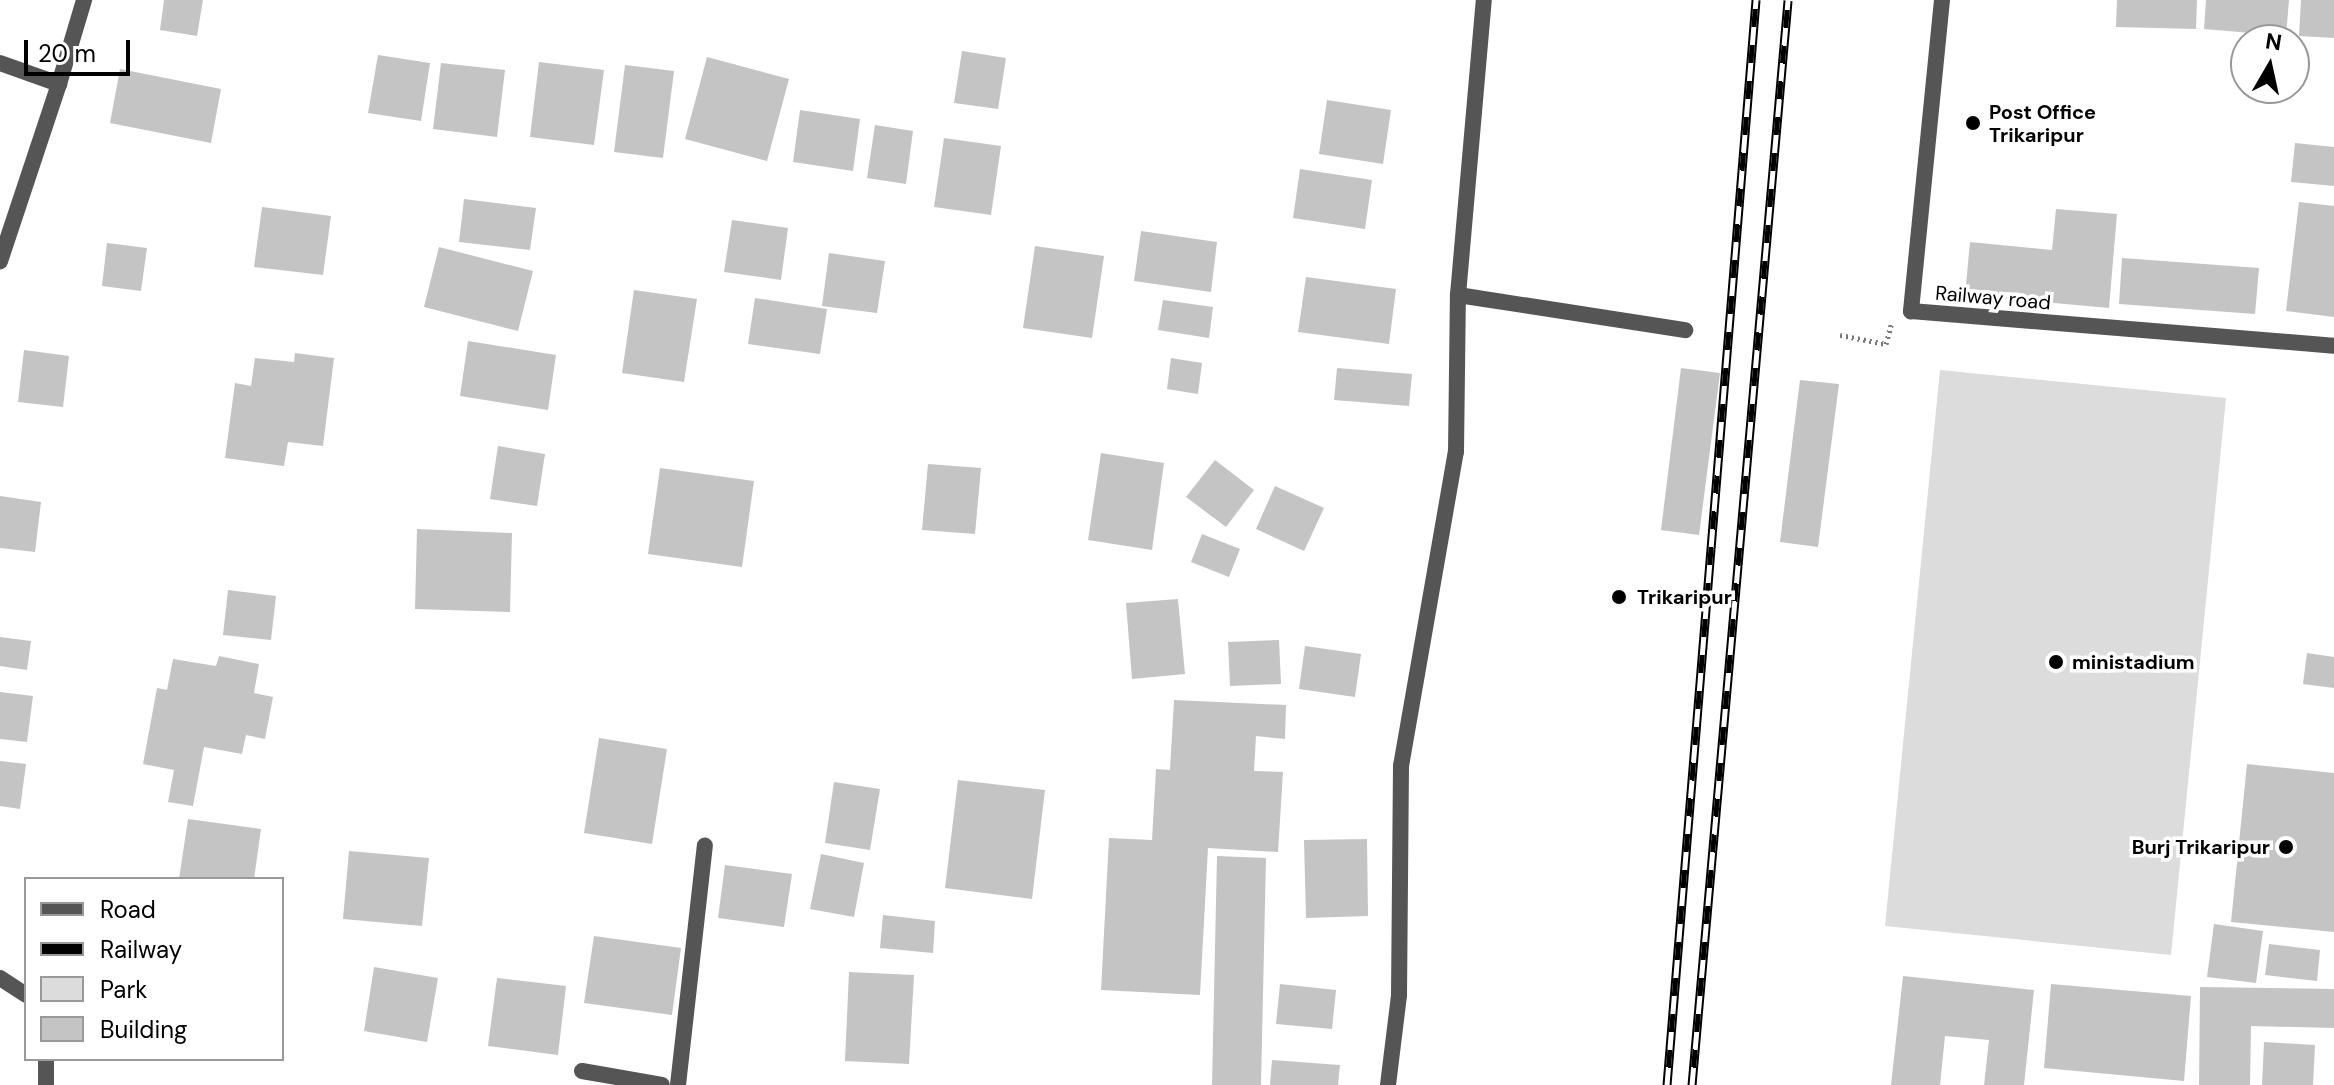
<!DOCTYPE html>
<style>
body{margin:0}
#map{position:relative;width:2334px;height:1085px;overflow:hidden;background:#fff;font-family:"DM Sans",sans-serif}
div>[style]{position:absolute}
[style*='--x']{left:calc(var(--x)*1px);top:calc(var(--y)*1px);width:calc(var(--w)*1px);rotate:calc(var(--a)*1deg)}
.green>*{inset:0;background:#dcdcdc}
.building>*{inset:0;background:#c4c4c4}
.path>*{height:5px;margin-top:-2.5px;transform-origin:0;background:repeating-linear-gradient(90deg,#777 0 2px,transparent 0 6px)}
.minor>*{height:16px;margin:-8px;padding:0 8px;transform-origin:8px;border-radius:8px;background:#555}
.rail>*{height:9px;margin-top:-4.5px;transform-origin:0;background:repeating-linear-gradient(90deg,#fff 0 18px,#000 0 36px);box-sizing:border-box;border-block:2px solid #000}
.dots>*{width:22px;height:22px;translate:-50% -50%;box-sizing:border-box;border:4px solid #fff;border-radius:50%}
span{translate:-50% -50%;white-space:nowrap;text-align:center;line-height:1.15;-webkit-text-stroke:7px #fff;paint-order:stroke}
.poi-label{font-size:20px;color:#000;font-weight:700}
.left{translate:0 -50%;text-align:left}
.right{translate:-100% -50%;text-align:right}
.street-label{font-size:20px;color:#000}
.legend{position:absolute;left:24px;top:877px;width:260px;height:184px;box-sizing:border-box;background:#fff;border:2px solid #999;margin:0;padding:10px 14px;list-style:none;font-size:24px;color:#000}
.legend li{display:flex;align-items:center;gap:16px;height:40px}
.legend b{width:40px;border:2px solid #999}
.north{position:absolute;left:2230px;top:24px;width:80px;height:80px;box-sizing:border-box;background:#fff;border:2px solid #999;border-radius:50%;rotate:9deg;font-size:22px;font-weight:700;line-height:32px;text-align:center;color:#000}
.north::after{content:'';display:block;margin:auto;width:28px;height:36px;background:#000;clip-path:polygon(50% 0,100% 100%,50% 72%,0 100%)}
.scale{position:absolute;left:24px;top:40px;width:106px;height:36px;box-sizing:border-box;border:4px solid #000;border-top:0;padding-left:10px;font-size:24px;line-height:28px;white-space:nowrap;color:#000;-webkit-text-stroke:6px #fff;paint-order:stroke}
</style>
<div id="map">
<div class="green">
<div style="clip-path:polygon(1940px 370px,2226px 398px,2171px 955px,1885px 926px)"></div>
</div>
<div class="building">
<div style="clip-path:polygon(164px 0,203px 0,197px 36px,160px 30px)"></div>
<div style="clip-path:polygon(2117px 0,2197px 0,2196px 29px,2116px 27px)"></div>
<div style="clip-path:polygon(2206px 0,2289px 0,2286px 36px,2204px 29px)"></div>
<div style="clip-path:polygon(2301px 0,2334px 0,2334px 38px,2299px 36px)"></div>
<div style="clip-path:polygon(962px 51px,1006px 58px,998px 109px,954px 103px)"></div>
<div style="clip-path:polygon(378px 55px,430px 63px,421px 121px,368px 113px)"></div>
<div style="clip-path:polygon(707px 57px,789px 79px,767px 161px,685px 139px)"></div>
<div style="clip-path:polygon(539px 62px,604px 70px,594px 145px,530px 137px)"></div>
<div style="clip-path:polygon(441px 63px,505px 70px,497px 137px,433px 129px)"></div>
<div style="clip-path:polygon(625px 65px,674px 71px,663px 158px,614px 152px)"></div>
<div style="clip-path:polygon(120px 69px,221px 89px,211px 143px,110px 123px)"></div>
<div style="clip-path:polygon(1327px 100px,1391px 110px,1383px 164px,1319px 154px)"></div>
<div style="clip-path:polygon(800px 110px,860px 119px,853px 171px,793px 162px)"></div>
<div style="clip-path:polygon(875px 125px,913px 131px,906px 184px,867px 178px)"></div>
<div style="clip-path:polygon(944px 138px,1001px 146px,991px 215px,934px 207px)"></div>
<div style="clip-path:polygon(2295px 143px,2334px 147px,2334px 186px,2291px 182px)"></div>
<div style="clip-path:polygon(1300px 169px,1372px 180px,1365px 229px,1293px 218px)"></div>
<div style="clip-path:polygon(464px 199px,536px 208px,530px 250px,459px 242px)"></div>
<div style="clip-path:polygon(2299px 202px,2334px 206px,2334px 317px,2286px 311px)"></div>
<div style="clip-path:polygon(262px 207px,331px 216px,323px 275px,254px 267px)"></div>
<div style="clip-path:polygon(2056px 209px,2117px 214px,2109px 308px,1965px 295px,1970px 242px,2052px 250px)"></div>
<div style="clip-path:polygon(732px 220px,788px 228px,781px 280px,724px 272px)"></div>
<div style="clip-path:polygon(1141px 231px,1217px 242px,1211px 292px,1134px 281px)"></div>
<div style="clip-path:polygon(107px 243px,147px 248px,141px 291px,102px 286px)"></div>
<div style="clip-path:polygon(1035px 246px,1104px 256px,1092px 338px,1023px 328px)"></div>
<div style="clip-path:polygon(439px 247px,533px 271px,518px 331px,424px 307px)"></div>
<div style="clip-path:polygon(829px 253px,885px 261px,877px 313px,822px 306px)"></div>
<div style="clip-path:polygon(2122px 258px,2259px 268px,2255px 314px,2119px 304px)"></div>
<div style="clip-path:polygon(1306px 277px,1396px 289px,1389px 344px,1298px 332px)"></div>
<div style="clip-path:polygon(634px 290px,697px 299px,684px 382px,622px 373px)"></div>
<div style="clip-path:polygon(755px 298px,827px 309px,820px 354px,748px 344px)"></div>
<div style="clip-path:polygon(1163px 300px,1213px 307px,1209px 338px,1158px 330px)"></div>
<div style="clip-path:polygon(468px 341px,556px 355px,548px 410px,460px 396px)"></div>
<div style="clip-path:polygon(24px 350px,69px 356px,63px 407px,18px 402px)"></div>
<div style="clip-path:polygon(295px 353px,334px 358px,323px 446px,288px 442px,284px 466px,225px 458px,235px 383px,251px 386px,255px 358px,294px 362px)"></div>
<div style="clip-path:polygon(1171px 358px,1202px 363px,1198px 394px,1167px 389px)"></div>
<div style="clip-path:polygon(1337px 368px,1412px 374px,1409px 406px,1334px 400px)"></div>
<div style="clip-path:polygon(1681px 368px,1720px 373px,1699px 535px,1661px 530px)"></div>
<div style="clip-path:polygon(1800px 380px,1839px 384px,1818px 547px,1780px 542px)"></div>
<div style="clip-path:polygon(498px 446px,545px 454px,537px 506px,490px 499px)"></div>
<div style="clip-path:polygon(1101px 453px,1164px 463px,1152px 550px,1088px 540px)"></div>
<div style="clip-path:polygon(1215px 460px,1254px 490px,1226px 527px,1186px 497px)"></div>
<div style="clip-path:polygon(928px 464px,981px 468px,975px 534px,922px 530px)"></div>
<div style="clip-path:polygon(660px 468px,754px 481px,742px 567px,648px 554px)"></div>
<div style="clip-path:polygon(1275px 486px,1324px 508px,1304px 551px,1256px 529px)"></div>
<div style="clip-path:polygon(0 496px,41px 502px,35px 552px,0 548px)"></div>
<div style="clip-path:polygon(417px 529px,512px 533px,510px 612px,415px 609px)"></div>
<div style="clip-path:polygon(1202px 534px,1240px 549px,1229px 577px,1191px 562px)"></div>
<div style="clip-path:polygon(228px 590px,276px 596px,271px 640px,223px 635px)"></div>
<div style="clip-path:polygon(1178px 599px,1185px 674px,1132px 679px,1126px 603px)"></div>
<div style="clip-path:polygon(0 637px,31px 641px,27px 670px,0 666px)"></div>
<div style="clip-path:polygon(1279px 640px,1281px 684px,1230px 686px,1228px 642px)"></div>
<div style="clip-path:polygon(1305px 646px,1361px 654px,1355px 697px,1299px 689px)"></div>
<div style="clip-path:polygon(2307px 653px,2334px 657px,2334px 688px,2303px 684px)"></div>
<div style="clip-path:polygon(219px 656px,259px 664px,254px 693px,273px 697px,265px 739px,246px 735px,242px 754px,204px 747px,193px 806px,168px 802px,174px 770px,143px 764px,157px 688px,167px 690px,173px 659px,216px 666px)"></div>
<div style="clip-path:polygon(0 692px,33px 696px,27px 742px,0 739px)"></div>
<div style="clip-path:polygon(1174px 700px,1286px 705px,1285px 739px,1256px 736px,1254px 771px,1283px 772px,1278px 852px,1208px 848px,1200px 995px,1101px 990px,1109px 838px,1152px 840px,1156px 769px,1170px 770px)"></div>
<div style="clip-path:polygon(599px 738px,667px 749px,652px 844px,584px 833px)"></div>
<div style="clip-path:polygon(0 761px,26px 764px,20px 809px,0 806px)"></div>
<div style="clip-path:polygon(2247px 764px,2334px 773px,2334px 932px,2231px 922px)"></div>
<div style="clip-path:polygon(958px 780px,1045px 790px,1032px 899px,945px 888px)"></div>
<div style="clip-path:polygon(834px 782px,880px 789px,870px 850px,825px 843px)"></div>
<div style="clip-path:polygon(188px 819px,261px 829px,254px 879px,179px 879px)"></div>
<div style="clip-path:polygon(1367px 839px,1368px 916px,1306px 918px,1304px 840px)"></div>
<div style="clip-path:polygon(349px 851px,429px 858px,422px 926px,343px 919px)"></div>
<div style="clip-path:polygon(821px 854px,864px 863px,854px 917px,810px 909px)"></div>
<div style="clip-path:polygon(1217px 856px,1266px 858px,1261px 1085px,1212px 1085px)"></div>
<div style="clip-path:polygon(725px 865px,792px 874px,784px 927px,718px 918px)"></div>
<div style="clip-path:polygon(883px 915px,935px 921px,933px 953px,880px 948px)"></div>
<div style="clip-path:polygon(2214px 924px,2263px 931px,2256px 983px,2207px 977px)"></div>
<div style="clip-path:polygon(594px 936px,681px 948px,672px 1015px,584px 1003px)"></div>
<div style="clip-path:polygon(2269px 944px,2320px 950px,2317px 981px,2265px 975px)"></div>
<div style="clip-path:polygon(374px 967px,438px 978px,427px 1042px,364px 1031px)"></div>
<div style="clip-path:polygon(849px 972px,914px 975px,909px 1064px,845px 1061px)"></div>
<div style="clip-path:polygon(1903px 976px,2034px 990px,2024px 1085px,1984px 1085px,1989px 1040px,1945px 1036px,1940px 1085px,1891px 1085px)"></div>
<div style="clip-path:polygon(497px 978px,566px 986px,558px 1055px,488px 1046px)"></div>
<div style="clip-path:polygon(1280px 984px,1336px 990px,1332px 1029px,1276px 1024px)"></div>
<div style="clip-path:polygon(2051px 984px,2191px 996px,2184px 1081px,2044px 1068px)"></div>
<div style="clip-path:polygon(2200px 987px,2334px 989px,2334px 1028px,2251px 1026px,2250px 1085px,2199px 1085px)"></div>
<div style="clip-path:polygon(2264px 1042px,2315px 1045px,2313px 1085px,2262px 1085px)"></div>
<div style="clip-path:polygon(1272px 1060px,1340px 1065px,1338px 1085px,1270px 1085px)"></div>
</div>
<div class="path">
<div style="--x:1840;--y:335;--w:47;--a:11.1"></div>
<div style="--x:1886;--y:344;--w:20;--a:-75"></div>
</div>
<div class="minor">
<div style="--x:1942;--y:0;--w:313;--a:95.7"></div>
<div style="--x:1911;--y:311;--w:424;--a:4.7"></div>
<div style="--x:0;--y:63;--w:63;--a:19.6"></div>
<div style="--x:59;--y:84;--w:187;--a:108.4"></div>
<div style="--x:59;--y:84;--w:88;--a:-73.4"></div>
<div style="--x:1458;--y:295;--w:230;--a:8.8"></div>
<div style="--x:0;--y:978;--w:31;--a:33"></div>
<div style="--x:582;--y:1071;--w:81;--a:9.9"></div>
<div style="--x:46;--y:1085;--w:26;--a:-90"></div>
<div style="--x:678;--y:1085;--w:241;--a:-83.6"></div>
<div style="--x:1388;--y:1085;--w:91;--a:-83"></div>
<div style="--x:1399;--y:995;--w:229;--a:-89.5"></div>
<div style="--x:1401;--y:766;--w:319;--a:-80.1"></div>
<div style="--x:1456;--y:452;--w:157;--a:-89.3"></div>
<div style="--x:1458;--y:295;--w:296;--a:-85"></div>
</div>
<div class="rail">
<div style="--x:1667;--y:1085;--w:1089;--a:-85.31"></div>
<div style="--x:1692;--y:1085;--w:1089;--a:-84.94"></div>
</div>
<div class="dots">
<div style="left:1973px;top:123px;background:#000"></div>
<div style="left:1619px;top:597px;background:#000"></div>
<div style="left:2056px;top:662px;background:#000"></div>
<div style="left:2286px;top:847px;background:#000"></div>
</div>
<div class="poi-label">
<span class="left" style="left:1989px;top:124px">Post Office<br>Trikaripur</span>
<span class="left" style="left:1637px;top:597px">Trikaripur</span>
<span class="left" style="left:2072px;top:662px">ministadium</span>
<span class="right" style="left:2270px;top:847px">Burj Trikaripur</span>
</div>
<div class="street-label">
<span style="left:1993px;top:298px;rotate:5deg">Railway road</span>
</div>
<ul class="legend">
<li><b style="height:10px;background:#555"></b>Road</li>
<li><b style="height:10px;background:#000"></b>Railway</li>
<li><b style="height:22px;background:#dcdcdc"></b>Park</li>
<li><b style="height:22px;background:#c4c4c4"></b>Building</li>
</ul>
<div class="north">N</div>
<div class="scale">20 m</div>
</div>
